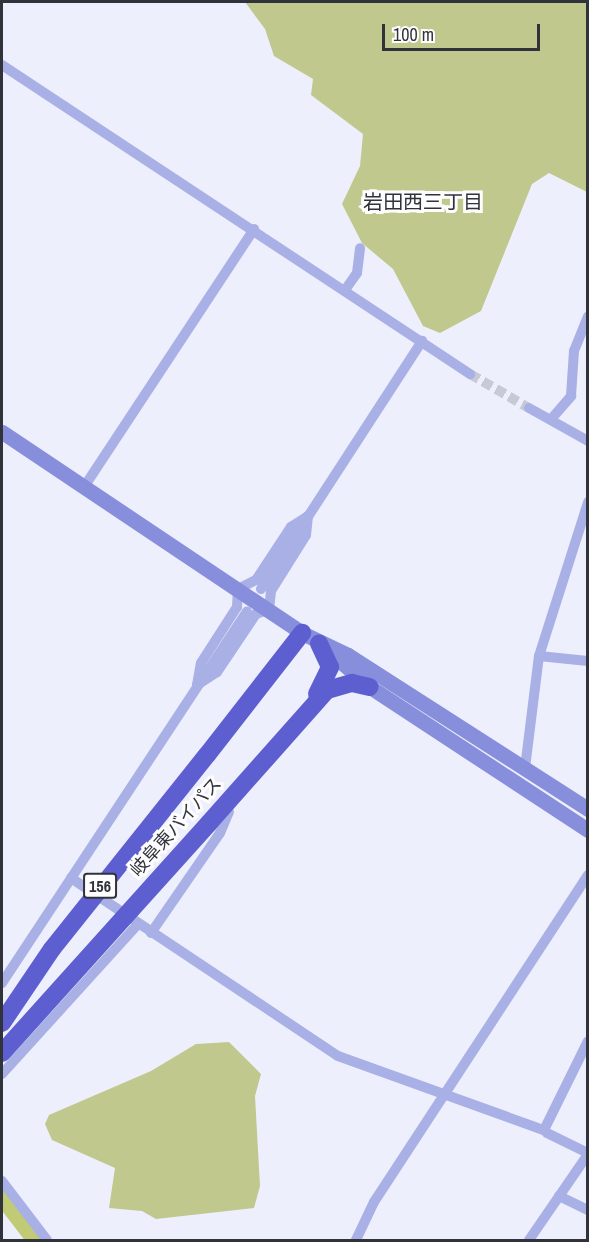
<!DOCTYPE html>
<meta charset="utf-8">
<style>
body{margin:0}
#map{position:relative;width:589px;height:1242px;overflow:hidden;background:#edeffd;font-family:"Archivo Narrow","Noto Sans JP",sans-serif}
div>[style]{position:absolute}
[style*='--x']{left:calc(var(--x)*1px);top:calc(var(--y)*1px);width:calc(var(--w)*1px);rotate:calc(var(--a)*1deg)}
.green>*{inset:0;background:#c0c88e}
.river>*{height:20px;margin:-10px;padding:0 10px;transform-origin:10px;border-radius:10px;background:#c1cb75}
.street-tunnel>*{height:10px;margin-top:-5px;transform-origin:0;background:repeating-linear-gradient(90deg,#c7c9d6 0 10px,transparent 0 15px)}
.street>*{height:10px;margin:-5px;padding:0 5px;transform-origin:5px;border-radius:5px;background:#a9b0e5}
.secondary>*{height:15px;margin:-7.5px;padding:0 7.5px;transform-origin:7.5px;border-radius:7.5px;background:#878fdd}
.highway>*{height:18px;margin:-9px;padding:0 9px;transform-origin:9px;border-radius:9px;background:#5d5fd0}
.highway-bridge>*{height:18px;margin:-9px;padding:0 9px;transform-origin:9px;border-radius:9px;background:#5d5fd0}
span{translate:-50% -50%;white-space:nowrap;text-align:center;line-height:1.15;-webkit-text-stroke:6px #fdfdfd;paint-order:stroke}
.shield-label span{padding:2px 4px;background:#fdfdfd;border:2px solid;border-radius:4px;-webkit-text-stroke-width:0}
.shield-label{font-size:16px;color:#31333b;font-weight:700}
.street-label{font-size:18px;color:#31333b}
.neighbourhood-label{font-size:20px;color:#31333b}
.frame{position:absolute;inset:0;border:3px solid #31333b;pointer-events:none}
.scale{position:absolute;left:382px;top:24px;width:158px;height:27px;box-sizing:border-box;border:3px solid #31333b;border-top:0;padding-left:8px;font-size:18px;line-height:21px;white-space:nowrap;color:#31333b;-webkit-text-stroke:4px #fdfdfd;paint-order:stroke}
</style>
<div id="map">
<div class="green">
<div style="clip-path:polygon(245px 2px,587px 2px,587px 192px,549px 173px,532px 184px,481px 311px,440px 333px,423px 326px,393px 269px,362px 243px,342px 204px,360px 166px,363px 134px,311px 95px,313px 79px,274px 56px,265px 29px)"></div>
<div style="clip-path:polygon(229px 1042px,261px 1074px,255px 1096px,260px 1186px,254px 1208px,156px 1219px,142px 1211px,109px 1208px,115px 1168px,52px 1140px,45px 1124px,49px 1115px,151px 1071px,196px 1044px)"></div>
</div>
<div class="river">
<div style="--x:2;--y:1194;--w:58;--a:52.7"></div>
</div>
<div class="street-tunnel">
<div style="--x:470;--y:374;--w:68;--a:30"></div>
</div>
<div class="street">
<div style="--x:2;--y:65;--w:561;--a:33.44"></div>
<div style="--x:345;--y:290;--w:21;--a:-55"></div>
<div style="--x:357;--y:273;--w:25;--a:-83"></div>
<div style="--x:529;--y:408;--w:68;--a:29.2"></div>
<div style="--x:553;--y:417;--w:28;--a:-49"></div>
<div style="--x:571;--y:396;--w:45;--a:-86.2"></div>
<div style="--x:574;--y:351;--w:37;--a:-68"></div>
<div style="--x:84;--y:487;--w:309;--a:-56.6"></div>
<div style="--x:308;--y:516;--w:19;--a:96"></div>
<div style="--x:306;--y:535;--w:66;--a:122"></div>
<div style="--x:271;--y:591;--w:18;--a:96"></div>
<div style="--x:269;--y:609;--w:14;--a:159"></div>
<div style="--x:256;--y:614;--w:70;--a:123.9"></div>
<div style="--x:217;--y:672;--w:24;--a:147"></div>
<div style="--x:197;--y:685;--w:22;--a:-80"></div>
<div style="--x:201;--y:663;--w:67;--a:-57.3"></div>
<div style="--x:237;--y:607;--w:18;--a:-87"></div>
<div style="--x:238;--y:589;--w:20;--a:-27"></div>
<div style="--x:256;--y:580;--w:64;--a:-56.6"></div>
<div style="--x:291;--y:527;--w:20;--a:-33"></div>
<div style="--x:261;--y:589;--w:296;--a:-57"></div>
<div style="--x:539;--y:656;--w:49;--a:5.8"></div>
<div style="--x:525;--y:768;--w:113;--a:-82.9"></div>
<div style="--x:539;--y:656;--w:162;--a:-72.3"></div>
<div style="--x:71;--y:878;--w:321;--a:33.7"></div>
<div style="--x:338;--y:1056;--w:219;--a:19.8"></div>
<div style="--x:544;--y:1130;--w:99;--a:-63.7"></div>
<div style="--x:151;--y:933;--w:121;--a:-55.4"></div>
<div style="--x:220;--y:833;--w:23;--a:-67"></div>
<div style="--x:2;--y:983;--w:445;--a:-56.6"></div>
<div style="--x:2;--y:1074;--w:202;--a:-47.8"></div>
<div style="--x:547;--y:1133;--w:46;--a:26"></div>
<div style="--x:2;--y:1181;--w:74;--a:52.7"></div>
<div style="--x:559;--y:1196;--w:32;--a:26"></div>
<div style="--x:356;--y:1240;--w:42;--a:-64.7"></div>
<div style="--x:374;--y:1202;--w:391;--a:-56.8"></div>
<div style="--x:529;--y:1240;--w:104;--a:-55.5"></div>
</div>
<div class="secondary">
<div style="--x:2;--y:432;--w:361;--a:33.8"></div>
<div style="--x:302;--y:633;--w:51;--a:25.6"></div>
<div style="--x:348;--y:655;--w:285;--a:32.7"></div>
<div style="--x:326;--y:649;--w:58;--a:40.8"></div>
<div style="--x:370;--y:687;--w:261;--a:33.3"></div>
</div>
<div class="highway">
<div style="--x:317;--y:694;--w:30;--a:-64"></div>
<div style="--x:330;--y:667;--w:26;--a:-115"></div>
<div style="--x:207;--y:755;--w:155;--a:-52.1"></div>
<div style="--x:209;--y:823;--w:178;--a:-48.4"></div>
<div style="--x:327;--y:690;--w:26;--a:-16"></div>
<div style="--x:352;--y:683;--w:18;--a:13"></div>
</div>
<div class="highway-bridge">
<div style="--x:2;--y:1023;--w:89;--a:-56"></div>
<div style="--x:52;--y:949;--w:248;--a:-51.4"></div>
<div style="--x:2;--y:1053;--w:309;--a:-48"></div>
</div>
<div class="shield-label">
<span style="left:100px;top:886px">156</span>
</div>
<div class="street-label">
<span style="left:176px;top:827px;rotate:-48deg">岐阜東バイパス</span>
</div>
<div class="neighbourhood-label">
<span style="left:423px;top:201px">岩田西三丁目</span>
</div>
<div class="frame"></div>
<div class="scale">100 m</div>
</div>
